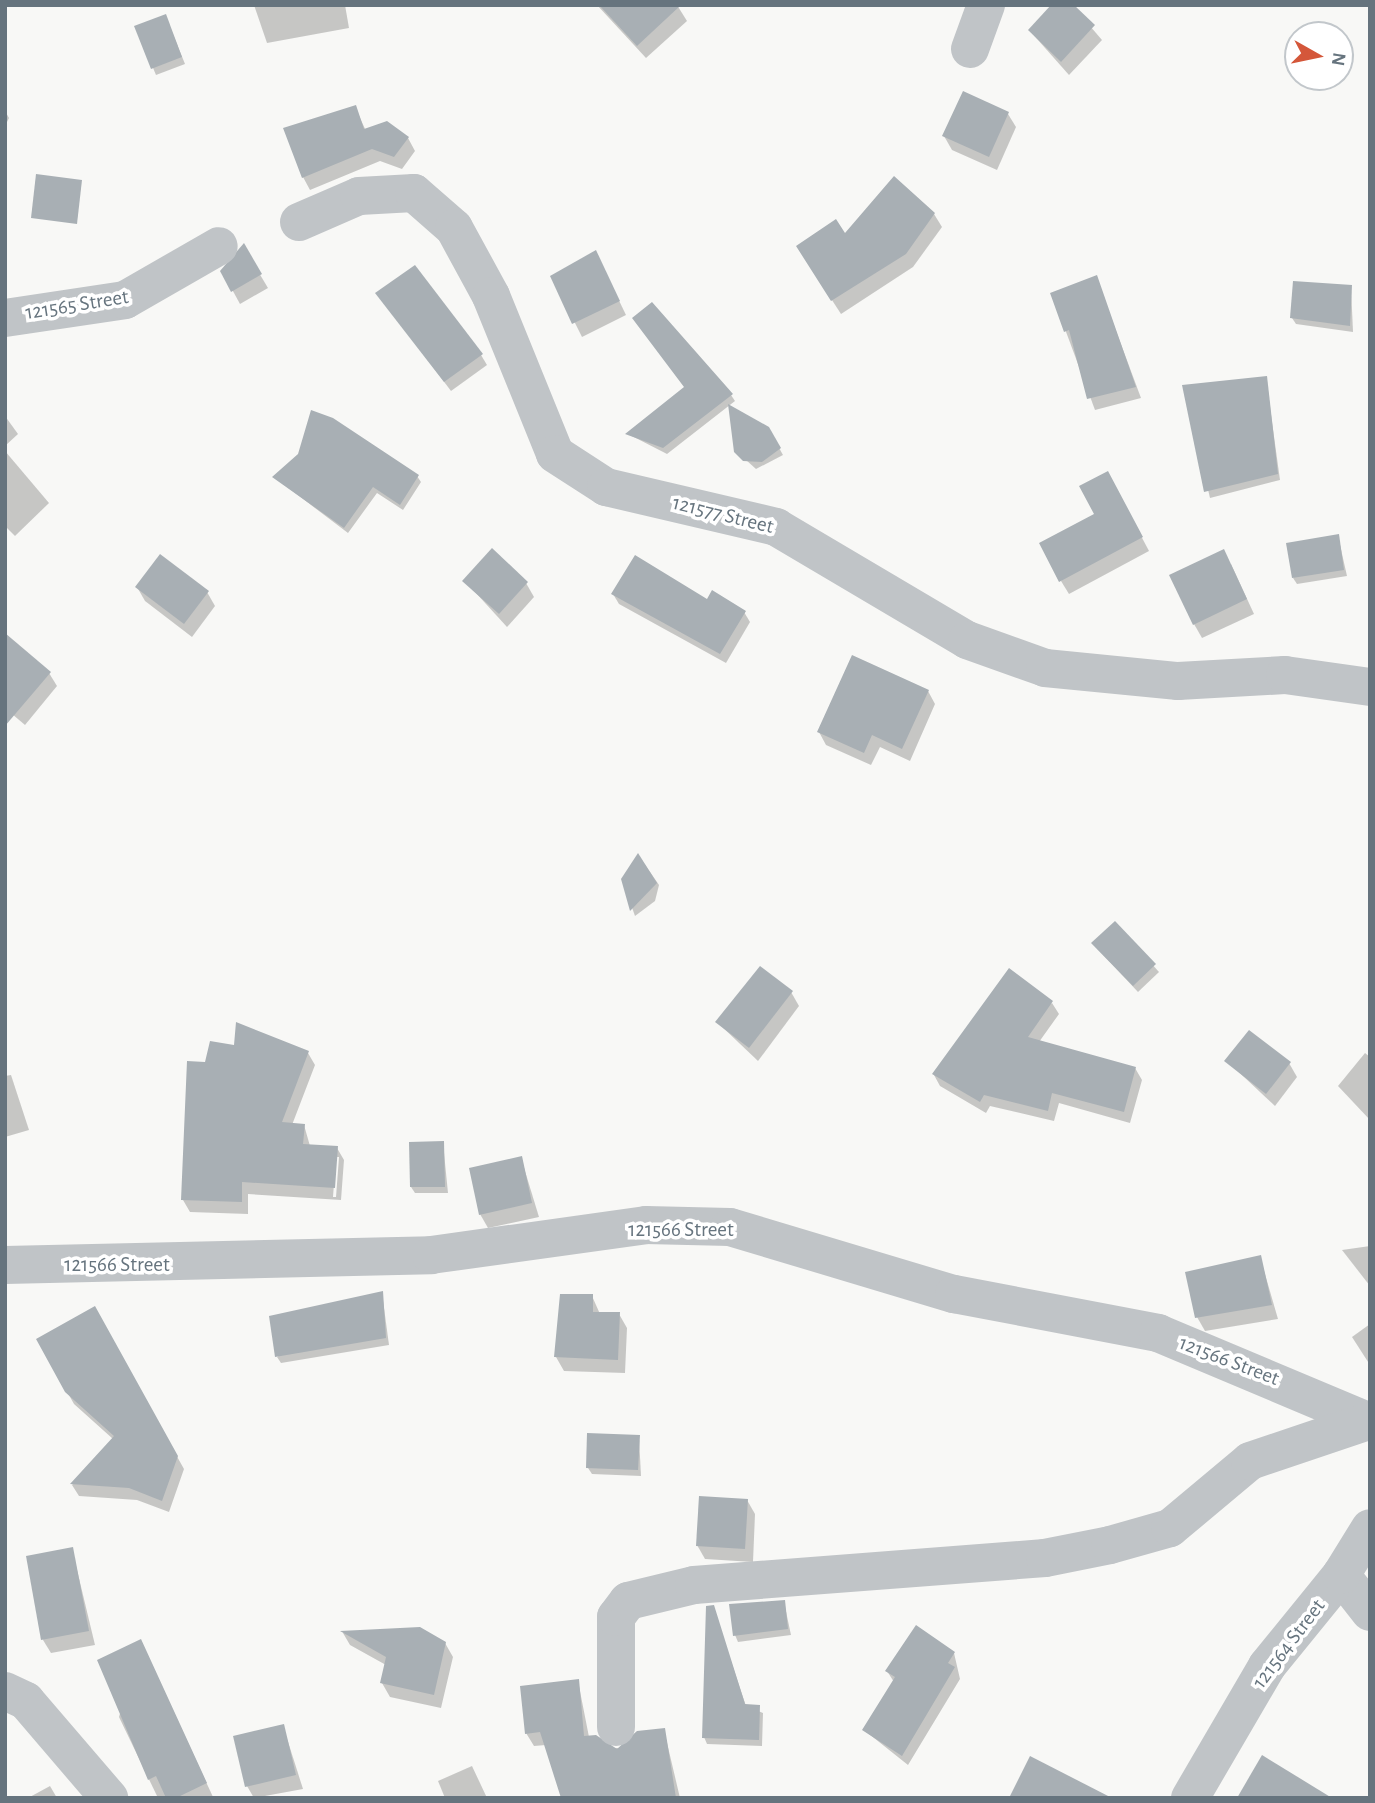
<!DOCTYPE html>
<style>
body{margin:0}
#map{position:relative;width:1375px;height:1803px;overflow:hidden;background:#f8f8f6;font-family:"Alegreya Sans",sans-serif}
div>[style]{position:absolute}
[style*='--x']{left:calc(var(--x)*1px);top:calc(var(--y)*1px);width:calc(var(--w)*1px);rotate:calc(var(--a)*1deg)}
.shadow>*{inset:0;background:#0003}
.building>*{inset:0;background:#a8afb4}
.street>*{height:38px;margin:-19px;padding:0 19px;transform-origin:19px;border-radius:19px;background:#c0c4c7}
span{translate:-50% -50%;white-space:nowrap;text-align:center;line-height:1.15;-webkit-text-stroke:7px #fff;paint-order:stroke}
.street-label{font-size:21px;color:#66747e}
.frame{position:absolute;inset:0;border:7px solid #66747e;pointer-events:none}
.north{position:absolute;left:1284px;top:21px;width:70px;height:70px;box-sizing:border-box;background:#fff;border:2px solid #c2c7cb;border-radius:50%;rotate:99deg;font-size:19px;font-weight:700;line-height:28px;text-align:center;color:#66747e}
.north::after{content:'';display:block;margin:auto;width:24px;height:32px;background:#d4573a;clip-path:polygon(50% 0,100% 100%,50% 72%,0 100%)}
</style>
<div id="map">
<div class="shadow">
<div style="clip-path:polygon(254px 5px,345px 5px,349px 28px,267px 43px)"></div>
<div style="clip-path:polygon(597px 5px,677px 5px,687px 21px,646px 58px)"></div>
<div style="clip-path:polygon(1072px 5px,1102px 40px,1069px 75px,1030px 31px)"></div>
<div style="clip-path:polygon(168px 22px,185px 64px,156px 75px,136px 27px)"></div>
<div style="clip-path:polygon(355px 107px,366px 131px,408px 138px,415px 151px,402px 169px,380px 161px,310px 190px,303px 177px)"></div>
<div style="clip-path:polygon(5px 111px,9px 118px,5px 126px)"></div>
<div style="clip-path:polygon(1008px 114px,1016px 127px,997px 170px,952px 150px,944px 136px)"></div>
<div style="clip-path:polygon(934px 214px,942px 227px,913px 267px,841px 314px,806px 260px,845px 236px)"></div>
<div style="clip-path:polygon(243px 246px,268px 288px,240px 304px,222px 271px)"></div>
<div style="clip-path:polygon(596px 253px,626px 315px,582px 337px,552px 277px)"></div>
<div style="clip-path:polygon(1096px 277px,1141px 398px,1095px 410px,1052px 294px)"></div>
<div style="clip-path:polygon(1351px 286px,1353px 332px,1296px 324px,1292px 318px)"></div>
<div style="clip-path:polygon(377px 293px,481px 355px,487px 365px,451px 391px)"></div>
<div style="clip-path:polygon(1266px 378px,1280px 480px,1210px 498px,1184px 387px)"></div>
<div style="clip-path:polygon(731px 395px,735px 401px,667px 454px,628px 434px)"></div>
<div style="clip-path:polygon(5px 416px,18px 434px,5px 446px)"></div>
<div style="clip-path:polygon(768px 428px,783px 455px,756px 469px,736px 451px)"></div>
<div style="clip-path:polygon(5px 451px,49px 503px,15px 536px,5px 526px)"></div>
<div style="clip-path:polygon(417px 476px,421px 482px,403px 510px,377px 493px,348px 533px,274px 477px)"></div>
<div style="clip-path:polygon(1115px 487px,1149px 551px,1069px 594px,1061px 581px)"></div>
<div style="clip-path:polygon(1338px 536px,1347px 576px,1297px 584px,1293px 578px)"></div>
<div style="clip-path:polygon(1231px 564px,1254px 614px,1202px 638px,1194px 624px)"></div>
<div style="clip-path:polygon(465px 581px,526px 583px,534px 597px,507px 627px)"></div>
<div style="clip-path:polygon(137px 587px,207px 592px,215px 606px,192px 637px,145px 601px)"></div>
<div style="clip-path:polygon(613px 594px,707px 602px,744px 612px,750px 622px,726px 663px,619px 604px)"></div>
<div style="clip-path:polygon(49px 673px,57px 686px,25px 725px,5px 708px)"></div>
<div style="clip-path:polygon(928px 691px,935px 704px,910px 761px,880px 747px,871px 765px,826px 745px,819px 732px)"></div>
<div style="clip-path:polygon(639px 856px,659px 885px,655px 901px,635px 916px,624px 885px)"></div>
<div style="clip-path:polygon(1115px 923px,1159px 972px,1138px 992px,1093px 944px)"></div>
<div style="clip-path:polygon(791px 992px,799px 1006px,758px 1061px,717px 1022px)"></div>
<div style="clip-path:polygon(1052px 1003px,1059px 1014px,1039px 1042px,1135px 1068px,1142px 1080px,1130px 1123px,1059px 1103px,1054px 1121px,990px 1106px,986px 1113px,940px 1086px,934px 1075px)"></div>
<div style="clip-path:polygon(evenodd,308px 1053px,315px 1065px,292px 1125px,304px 1125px,310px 1146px,337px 1148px,344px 1160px,341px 1200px,248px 1194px,248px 1214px,190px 1212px,183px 1200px,206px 1064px,308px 1053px,336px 1157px,339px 1157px,336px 1197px,333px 1197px,336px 1157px)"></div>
<div style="clip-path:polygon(1365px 1053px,1370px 1057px,1370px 1120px,1338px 1086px)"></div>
<div style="clip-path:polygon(1227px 1061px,1289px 1063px,1297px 1077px,1275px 1106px)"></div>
<div style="clip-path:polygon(11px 1075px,29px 1130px,5px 1137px,5px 1076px)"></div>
<div style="clip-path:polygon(443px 1143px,448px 1193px,415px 1193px,411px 1187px)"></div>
<div style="clip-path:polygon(521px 1158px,539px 1217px,488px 1228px,480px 1214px)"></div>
<div style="clip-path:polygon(1370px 1246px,1370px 1286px,1342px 1250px)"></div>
<div style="clip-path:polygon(1260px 1257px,1278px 1319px,1205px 1331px,1197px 1317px)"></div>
<div style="clip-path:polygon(382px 1293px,389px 1345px,281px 1363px,277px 1357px)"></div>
<div style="clip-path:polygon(592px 1296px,600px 1314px,619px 1314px,627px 1328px,625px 1373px,564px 1371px,556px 1357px)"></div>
<div style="clip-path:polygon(94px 1308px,184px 1469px,169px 1512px,137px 1500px,79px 1496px,72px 1485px,113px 1439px,74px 1404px,38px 1340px)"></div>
<div style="clip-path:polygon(1370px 1324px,1370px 1365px,1352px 1337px)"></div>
<div style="clip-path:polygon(639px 1437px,641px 1476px,592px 1474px,588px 1468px)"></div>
<div style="clip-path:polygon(747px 1500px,755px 1514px,753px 1562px,705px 1559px,697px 1545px)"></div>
<div style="clip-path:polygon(72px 1549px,95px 1645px,51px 1653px,43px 1640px)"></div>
<div style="clip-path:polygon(784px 1602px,791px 1635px,738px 1642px,735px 1635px)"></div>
<div style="clip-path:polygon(713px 1607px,746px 1706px,763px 1713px,762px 1746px,707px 1744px,704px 1737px)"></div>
<div style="clip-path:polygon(419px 1629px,445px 1643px,453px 1657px,441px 1708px,390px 1697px,382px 1683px,386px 1665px,350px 1645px,343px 1633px)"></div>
<div style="clip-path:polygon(141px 1641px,213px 1797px,211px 1798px,158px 1798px,119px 1717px)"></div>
<div style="clip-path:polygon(954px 1653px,960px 1679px,908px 1765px,864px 1730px,894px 1682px,887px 1671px)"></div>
<div style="clip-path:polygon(578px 1681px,589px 1737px,605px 1748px,627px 1748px,664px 1730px,680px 1798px,581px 1798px,546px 1745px,534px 1746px,526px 1733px)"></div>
<div style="clip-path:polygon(283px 1726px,303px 1789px,254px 1798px,247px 1786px)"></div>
<div style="clip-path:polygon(472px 1766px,487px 1798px,445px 1798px,438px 1781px)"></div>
<div style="clip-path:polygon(50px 1786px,57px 1798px,28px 1798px)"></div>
</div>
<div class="building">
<div style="clip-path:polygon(599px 5px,681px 5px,637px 46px)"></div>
<div style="clip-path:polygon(1051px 5px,1074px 5px,1095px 25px,1061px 62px,1028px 30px)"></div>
<div style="clip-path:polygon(166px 14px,182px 57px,151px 69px,134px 26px)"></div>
<div style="clip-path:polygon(963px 91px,1009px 112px,989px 157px,942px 136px)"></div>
<div style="clip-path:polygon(356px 105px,364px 129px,387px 121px,409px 137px,394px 157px,372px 149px,302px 178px,283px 128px)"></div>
<div style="clip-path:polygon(36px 174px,82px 180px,77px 224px,31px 218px)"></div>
<div style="clip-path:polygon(894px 176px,935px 213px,906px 254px,831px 301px,796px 246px,836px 219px,845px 233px)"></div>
<div style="clip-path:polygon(244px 243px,262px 274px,231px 292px,220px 271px)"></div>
<div style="clip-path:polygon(596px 250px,620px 301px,572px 324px,550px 276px)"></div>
<div style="clip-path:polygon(415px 265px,483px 354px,444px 382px,375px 293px)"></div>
<div style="clip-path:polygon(1097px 275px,1136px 387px,1087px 399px,1069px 330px,1064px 332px,1050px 293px)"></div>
<div style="clip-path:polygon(1293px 281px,1352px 285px,1350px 326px,1290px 318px)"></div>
<div style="clip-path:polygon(652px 302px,733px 394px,663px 448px,625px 434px,684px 387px,632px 318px)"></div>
<div style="clip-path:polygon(1267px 376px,1278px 474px,1204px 492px,1182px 385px)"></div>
<div style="clip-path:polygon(728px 404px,769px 427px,781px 448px,762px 462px,743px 461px,734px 452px)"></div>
<div style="clip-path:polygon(311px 410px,333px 418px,419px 475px,400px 505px,373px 487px,344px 528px,272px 477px,298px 454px)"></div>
<div style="clip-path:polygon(1108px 471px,1143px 537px,1059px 582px,1039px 543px,1094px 514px,1079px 486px)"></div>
<div style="clip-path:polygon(1339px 534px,1344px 570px,1292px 578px,1286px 543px)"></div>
<div style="clip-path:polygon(492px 548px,528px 582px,499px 614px,462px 581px)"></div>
<div style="clip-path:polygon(1224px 549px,1247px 599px,1193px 625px,1169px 575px)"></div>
<div style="clip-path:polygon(160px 554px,209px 591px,184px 624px,135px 587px)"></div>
<div style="clip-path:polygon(635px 555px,707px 599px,712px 590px,746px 611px,720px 654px,611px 594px)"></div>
<div style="clip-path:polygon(5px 633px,51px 672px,5px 726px)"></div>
<div style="clip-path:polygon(852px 655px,929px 690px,902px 749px,872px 735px,864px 753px,817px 732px)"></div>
<div style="clip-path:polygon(638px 853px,657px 883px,630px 911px,621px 879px)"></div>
<div style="clip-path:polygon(1115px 921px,1156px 964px,1133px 986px,1091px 943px)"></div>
<div style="clip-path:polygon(760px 966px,793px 991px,749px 1048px,715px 1022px)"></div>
<div style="clip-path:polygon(1009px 968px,1053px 1001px,1028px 1037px,1136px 1067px,1124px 1112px,1052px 1093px,1048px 1111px,984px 1095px,980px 1102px,932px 1074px)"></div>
<div style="clip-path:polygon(236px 1022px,309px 1051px,282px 1122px,305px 1124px,303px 1144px,338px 1146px,335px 1188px,242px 1182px,242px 1202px,181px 1200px,187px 1061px,205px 1062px,210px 1041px,234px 1045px)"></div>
<div style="clip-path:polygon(1249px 1030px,1291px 1062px,1266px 1094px,1224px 1061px)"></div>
<div style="clip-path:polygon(444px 1141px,445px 1187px,410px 1187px,409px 1142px)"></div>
<div style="clip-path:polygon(522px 1156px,532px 1203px,479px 1215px,469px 1168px)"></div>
<div style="clip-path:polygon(1261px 1255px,1272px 1305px,1195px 1318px,1185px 1272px)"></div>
<div style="clip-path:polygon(383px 1291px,386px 1338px,275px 1357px,269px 1316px)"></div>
<div style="clip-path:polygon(560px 1294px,593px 1294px,593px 1312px,620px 1312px,618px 1360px,554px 1357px)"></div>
<div style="clip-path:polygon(95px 1306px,178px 1456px,162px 1501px,129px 1488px,70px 1484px,114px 1436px,65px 1392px,36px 1339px)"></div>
<div style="clip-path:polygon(587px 1433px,640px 1435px,638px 1470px,586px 1468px)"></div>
<div style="clip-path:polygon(699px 1496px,748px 1499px,745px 1549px,696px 1546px)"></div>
<div style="clip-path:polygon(73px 1547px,89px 1631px,41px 1640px,26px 1556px)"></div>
<div style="clip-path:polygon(785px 1600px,788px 1629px,733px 1636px,729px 1604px)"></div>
<div style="clip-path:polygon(714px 1605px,745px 1704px,760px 1705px,759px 1740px,702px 1738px,706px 1606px)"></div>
<div style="clip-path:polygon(916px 1625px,955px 1652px,948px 1663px,955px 1667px,902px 1756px,862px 1730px,895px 1677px,885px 1671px)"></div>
<div style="clip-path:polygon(420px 1627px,446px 1642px,434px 1695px,380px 1683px,386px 1657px,340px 1631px)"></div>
<div style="clip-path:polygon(141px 1639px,207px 1783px,176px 1798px,166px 1798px,156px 1776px,148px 1780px,97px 1660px)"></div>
<div style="clip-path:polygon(579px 1679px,584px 1736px,596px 1735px,617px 1749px,637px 1731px,665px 1728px,676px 1798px,561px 1798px,540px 1732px,525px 1734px,520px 1686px)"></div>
<div style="clip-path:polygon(284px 1724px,296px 1775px,245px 1787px,233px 1736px)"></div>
<div style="clip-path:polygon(1262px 1755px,1332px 1798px,1237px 1798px)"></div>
<div style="clip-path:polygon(1030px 1756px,1112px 1798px,1009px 1798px)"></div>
</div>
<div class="street">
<div style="--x:970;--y:49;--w:47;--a:-70"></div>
<div style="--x:299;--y:222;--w:65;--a:-23.4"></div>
<div style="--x:359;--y:196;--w:55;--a:-3.1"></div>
<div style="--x:414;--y:193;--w:53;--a:41.2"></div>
<div style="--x:454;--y:228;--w:77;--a:61.4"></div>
<div style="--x:491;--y:296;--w:170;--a:67.9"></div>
<div style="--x:555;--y:454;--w:61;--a:32.9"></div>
<div style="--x:606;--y:487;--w:175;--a:13.2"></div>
<div style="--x:776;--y:527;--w:222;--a:30.6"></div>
<div style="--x:967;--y:640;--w:83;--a:19.7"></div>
<div style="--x:1045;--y:668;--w:134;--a:5.6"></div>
<div style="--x:1178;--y:681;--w:107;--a:-3.2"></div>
<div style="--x:1285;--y:675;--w:86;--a:8"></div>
<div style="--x:5;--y:318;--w:121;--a:-8.5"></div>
<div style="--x:125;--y:300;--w:108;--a:-29.9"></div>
<div style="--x:5;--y:1265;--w:426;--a:-1.3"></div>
<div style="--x:431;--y:1255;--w:217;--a:-7.9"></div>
<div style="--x:646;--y:1225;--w:84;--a:1.4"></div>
<div style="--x:730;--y:1227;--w:234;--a:16.7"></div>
<div style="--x:954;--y:1294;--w:208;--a:10.8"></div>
<div style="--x:1158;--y:1333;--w:230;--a:22.8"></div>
<div style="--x:1341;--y:1575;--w:47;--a:51.9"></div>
<div style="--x:5;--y:1691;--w:23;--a:25"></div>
<div style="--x:26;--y:1701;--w:128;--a:49.4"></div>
<div style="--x:616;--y:1727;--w:110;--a:-90"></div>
<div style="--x:616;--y:1617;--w:20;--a:-53"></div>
<div style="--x:628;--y:1601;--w:68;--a:-13.6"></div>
<div style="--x:694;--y:1585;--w:352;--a:-4.4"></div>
<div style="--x:1045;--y:1558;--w:66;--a:-11.3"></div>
<div style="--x:1110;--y:1545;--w:62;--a:-15.8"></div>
<div style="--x:1170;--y:1528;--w:104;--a:-39.9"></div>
<div style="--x:1250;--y:1461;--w:125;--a:-18.7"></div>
<div style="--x:1190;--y:1798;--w:153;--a:-59.7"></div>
<div style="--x:1267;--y:1666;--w:117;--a:-50.9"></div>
<div style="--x:1341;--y:1575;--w:55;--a:-58.3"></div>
</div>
<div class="street-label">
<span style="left:77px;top:305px;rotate:-9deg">121565 Street</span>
<span style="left:723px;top:515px;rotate:14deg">121577 Street</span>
<span style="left:681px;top:1230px">121566 Street</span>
<span style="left:117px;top:1265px">121566 Street</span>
<span style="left:1229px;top:1361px;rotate:21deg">121566 Street</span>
<span style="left:1289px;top:1644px;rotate:-53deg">121564 Street</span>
</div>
<div class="frame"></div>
<div class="north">N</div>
</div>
